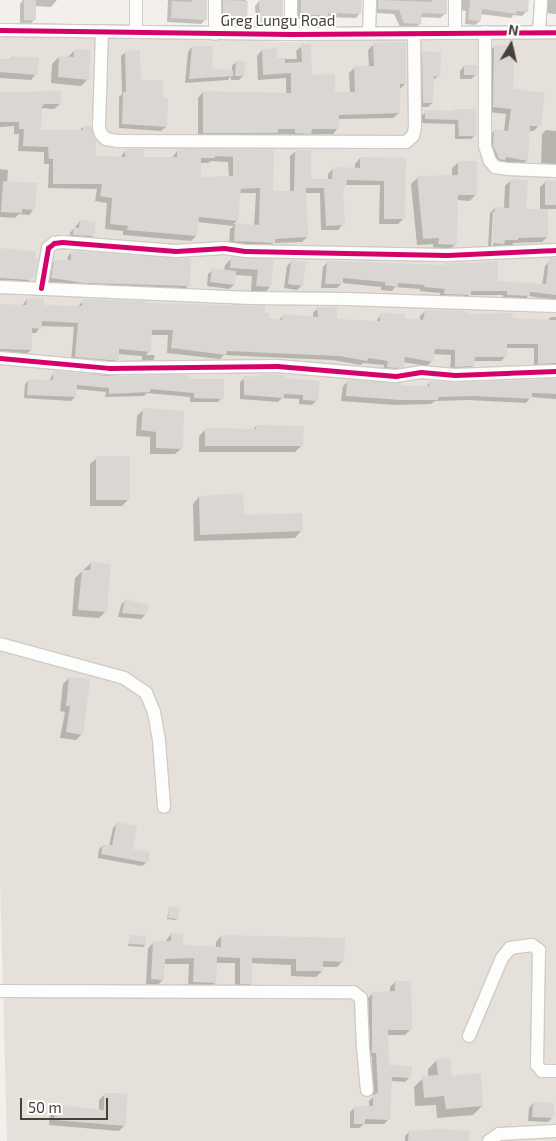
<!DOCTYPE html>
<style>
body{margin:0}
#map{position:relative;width:556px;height:1141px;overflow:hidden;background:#f2efec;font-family:"Exo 2",sans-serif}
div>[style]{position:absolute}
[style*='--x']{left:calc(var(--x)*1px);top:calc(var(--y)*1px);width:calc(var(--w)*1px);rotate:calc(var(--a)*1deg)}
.residential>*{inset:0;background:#e5e0d9}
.shadow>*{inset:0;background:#0003}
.building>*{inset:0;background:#dad6d3}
.roads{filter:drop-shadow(1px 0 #cecbc8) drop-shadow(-1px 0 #cecbc8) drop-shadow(0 1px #cecbc8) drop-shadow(0 -1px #cecbc8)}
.minor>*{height:12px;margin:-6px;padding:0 6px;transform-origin:6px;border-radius:6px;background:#fdfdfc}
.cycleway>*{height:5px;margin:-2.5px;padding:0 2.5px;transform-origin:2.5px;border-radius:2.5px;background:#d6006c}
span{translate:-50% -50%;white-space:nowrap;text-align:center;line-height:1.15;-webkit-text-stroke:4px #fff;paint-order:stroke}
.street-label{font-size:15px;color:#484037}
.north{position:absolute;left:486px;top:20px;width:50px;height:50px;-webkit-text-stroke:4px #fff;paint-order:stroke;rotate:9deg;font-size:14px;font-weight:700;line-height:20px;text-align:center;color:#484037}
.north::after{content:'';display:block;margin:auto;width:18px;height:22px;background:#484037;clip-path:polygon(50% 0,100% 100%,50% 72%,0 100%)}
.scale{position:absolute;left:20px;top:1098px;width:88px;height:22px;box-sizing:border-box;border:2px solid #484037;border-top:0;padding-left:6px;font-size:15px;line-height:18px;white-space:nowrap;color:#484037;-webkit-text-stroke:4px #fff;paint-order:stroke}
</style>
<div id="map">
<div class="residential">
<div style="clip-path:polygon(109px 36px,286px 42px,420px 38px,556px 38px,556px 1141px,7px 1141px,0 878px,0 37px)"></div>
</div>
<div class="shadow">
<div style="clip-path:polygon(23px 0,57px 0,51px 7px,35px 6px,35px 19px,30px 24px,20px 24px,20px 4px)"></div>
<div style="clip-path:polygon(168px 0,206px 0,206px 19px,201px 24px,167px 22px)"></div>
<div style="clip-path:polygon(217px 0,246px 0,246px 19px,241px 24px,219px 24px)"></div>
<div style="clip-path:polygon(282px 0,282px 22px,277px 26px,256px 26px,255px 6px,260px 0)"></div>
<div style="clip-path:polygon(292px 0,361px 0,360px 13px,356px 18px,327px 17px,323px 23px,316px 23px,316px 19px,295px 19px)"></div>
<div style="clip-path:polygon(372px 0,445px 0,445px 14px,440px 18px,420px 17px,420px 24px,415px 28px,400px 27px,394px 14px,374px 13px)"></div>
<div style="clip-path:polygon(459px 0,527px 0,527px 11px,522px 16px,513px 15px,511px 18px,480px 14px,480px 21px,475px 25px,465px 24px,466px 11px,459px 10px)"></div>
<div style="clip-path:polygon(543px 0,556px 0,556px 14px,545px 13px)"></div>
<div style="clip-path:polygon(374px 44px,405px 84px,400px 89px,399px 113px,393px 118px,338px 119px,338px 128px,333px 134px,309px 134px,305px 138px,290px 138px,290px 134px,275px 134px,271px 138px,198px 138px,198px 98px,203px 92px,286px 94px,286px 78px,258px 80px,257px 56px,262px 50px,276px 59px,297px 59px,296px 51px,302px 46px,311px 76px,334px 94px,350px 93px,349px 73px,355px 67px,369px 67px,368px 50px)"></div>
<div style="clip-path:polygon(192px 47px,211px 70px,232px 71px,232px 66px,236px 62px,244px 75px,239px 80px,231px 80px,231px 76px,228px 80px,185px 83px,188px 52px)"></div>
<div style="clip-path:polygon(494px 47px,512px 90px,539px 125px,534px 131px,528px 131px,527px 160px,522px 166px,494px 164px,489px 136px,495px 130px,504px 131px,506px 114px,488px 112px,488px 52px)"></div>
<div style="clip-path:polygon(75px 50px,88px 79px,81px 86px,51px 83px,52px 64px,59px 57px,68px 57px)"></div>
<div style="clip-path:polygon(126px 52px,140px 81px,162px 99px,166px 127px,161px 131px,119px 128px,119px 97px,122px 94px,121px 56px)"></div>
<div style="clip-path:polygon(423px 52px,438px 76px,433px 80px,432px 103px,428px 107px,419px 107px,418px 56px)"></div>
<div style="clip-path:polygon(12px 57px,36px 74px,31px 80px,0 78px,0 60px,8px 60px)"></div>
<div style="clip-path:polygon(464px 66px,476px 75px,471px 79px,460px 79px,460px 71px)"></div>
<div style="clip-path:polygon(evenodd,0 93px,60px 104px,54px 109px,41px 108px,40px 132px,79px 131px,83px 127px,95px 158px,120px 158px,126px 150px,143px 159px,172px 158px,177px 151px,273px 151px,272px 192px,290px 192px,290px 156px,296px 151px,309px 180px,328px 180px,328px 174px,333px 169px,355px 170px,355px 164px,360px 158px,404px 159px,403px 219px,398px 224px,379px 224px,380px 185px,345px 185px,342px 190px,343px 224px,338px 230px,321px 230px,320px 193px,305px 193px,307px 237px,302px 242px,273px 243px,269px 248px,229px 246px,230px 229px,234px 226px,197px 222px,196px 236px,191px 241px,123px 235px,123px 231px,105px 229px,107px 203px,95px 201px,97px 189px,48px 188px,49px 164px,44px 164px,44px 152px,18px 151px,19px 134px,14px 134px,14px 126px,0 127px,0 93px,211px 161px,228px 162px,229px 178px,200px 178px,200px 163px,208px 163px,211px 161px,0 93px,239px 193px,256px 193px,254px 226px,233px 224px,237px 221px,239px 193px)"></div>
<div style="clip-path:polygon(475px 111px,475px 135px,471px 139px,455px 139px,455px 124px,421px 123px,421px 116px,426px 112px)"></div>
<div style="clip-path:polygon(546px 130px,556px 131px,556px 168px,541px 166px,542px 134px)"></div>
<div style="clip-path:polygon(459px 162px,476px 194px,470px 201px,456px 200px,456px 244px,449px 250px,433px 250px,433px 244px,417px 245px,411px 184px,418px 177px,452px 176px,452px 168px)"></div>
<div style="clip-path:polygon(0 169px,8px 170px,7px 182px,34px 209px,29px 215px,19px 214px,15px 218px,0 217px)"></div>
<div style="clip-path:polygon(511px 180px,525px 210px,540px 210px,540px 187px,545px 182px,556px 182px,556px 209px,547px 209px,547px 237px,542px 242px,514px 243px,512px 245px,502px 245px,498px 249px,493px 248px,496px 212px,493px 212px,491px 248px,488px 248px,490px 213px,495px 208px,504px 208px,505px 186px)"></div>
<div style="clip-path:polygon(80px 221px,93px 236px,88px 240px,69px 239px,70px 233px)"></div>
<div style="clip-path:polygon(0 250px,34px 276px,27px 282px,0 283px)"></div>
<div style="clip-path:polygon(72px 252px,188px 286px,184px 290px,54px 284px,54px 282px,47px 282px,50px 265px,55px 261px,67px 261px,68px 256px)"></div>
<div style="clip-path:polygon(232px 258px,272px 261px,270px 287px,264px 293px,251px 292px,252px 276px,235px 275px,234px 285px,229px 289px,207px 286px,208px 274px,213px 270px,224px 271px,225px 265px)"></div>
<div style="clip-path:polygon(292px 261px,301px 286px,297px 290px,284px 288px,287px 266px)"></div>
<div style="clip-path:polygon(550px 261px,556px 262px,556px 300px,528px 296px,524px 301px,503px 300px,503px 295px,469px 295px,465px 299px,440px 299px,440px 293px,420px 291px,420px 289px,395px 287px,392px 291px,381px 290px,381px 287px,342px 283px,337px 288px,321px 288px,323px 267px,328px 262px,497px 283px,542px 285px,545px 266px)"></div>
<div style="clip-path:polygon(27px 299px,42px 306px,78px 307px,83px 300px,264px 314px,268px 319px,278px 321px,283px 316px,313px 318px,313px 313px,318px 308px,336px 320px,376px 322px,381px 314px,420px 321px,420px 316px,425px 311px,511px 319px,547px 321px,551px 317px,556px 317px,556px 364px,552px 368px,534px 368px,534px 348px,506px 348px,506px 356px,501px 361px,474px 361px,473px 366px,468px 371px,450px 371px,451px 355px,433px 354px,432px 361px,427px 366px,403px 362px,397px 371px,383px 372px,384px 365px,363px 363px,361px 365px,333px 360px,224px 355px,220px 359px,167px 353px,168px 335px,151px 335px,149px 351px,146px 355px,155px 355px,153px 361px,142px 361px,142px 356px,118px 354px,117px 359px,112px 364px,71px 361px,74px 327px,41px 326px,36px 333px,31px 333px,31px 350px,26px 354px,0 354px,0 305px,22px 306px)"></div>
<div style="clip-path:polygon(54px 372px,187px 380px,222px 398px,218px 402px,190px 402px,190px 397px,147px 393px,144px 396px,105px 397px,106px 392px,76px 389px,75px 397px,71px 401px,24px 398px,25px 384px,29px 380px,49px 381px)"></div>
<div style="clip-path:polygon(277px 375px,284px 379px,317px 400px,312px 405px,299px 404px,299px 399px,282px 398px,278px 402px,240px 399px,240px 382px,245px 378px)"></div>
<div style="clip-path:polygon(556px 380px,556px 399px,531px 397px,526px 403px,468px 400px,435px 401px,431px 404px,395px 405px,341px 401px,343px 386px,348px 381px,401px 388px,426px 387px,430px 382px,455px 384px)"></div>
<div style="clip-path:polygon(143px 410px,182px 448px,175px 454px,150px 454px,150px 437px,136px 436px,137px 416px)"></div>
<div style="clip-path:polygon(256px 426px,302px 445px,295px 452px,199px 452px,199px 436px,206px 429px,253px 430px)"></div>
<div style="clip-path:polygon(97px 458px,129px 499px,122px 506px,90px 506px,90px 464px)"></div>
<div style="clip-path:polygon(199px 497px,243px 516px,301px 531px,295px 538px,194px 541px,193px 504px)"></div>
<div style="clip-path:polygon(91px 563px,106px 611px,99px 618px,72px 616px,75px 578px)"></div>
<div style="clip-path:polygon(126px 600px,145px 615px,141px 619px,118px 617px,121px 605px)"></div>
<div style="clip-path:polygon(69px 678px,82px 734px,76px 740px,60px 738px,65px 712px,60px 711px,63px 684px)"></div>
<div style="clip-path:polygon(117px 824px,131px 850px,147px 862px,142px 866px,98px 858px,99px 849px,104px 845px,109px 846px,113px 828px)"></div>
<div style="clip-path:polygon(169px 908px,177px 919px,175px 920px,167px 919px)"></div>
<div style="clip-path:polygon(171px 934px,182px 947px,216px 948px,216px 942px,221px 936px,343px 961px,337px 967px,322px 967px,322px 971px,316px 977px,291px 976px,291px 965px,251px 963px,251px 983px,245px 989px,235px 989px,235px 963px,215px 963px,215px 983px,209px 989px,188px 988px,189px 964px,164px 964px,163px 979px,158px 985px,146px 984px,148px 948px,153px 943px,165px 942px)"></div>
<div style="clip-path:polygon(131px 936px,145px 945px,143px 947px,128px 946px)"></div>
<div style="clip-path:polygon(395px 982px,410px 1030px,405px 1035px,387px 1035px,388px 1066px,410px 1077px,405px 1082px,391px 1081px,389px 1119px,384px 1124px,364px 1124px,359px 1128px,350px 1128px,350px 1112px,355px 1107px,369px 1107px,369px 1101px,373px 1097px,372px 1057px,368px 1057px,368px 998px,373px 993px,390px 993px,390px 987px)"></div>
<div style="clip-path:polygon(437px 1060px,451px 1077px,482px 1106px,473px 1115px,437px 1118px,436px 1105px,415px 1106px,414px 1087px,423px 1078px,428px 1077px,428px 1069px)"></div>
<div style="clip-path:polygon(105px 1094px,125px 1125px,119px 1131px,49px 1125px,50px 1113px,56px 1107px,99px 1110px,99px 1100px)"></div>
<div style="clip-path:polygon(533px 1103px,552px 1118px,548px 1122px,528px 1121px,529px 1108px)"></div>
<div style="clip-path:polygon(409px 1132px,468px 1141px,405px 1141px,405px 1136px)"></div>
</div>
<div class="building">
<div style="clip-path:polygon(24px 0,36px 0,36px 20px,24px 20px)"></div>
<div style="clip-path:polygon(192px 0,207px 0,207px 20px,171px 18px,172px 1px,192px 2px)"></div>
<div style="clip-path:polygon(223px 0,248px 1px,247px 20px,223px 20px)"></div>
<div style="clip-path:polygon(259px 0,283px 0,283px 22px,260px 22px)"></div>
<div style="clip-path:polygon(301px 0,362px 0,361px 14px,328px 13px,329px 19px,320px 19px,320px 15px,301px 15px)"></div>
<div style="clip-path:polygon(378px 0,432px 2px,432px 0,447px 0,447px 14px,422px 13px,421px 24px,404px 23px,399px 10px,378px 9px)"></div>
<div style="clip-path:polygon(470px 0,529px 0,528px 12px,516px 11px,516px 14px,482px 9px,481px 21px,468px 20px)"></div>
<div style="clip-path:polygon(406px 42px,406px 84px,400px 84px,400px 113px,339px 115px,339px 129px,312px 129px,311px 134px,295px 133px,295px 129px,278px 129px,278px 133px,203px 133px,203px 91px,291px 93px,291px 73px,263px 75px,262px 49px,277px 48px,277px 58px,285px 58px,285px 63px,302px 62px,301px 44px,311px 44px,312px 75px,335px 74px,335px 92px,355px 92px,354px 66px,374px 66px,373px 43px)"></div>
<div style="clip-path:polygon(494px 45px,515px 46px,513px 89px,545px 93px,541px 126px,530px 126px,528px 161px,506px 157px,505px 160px,499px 159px,493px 145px,494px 129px,508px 131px,511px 109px,493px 107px)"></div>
<div style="clip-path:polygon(192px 46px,213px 46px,212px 69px,233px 70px,233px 76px,189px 79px)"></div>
<div style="clip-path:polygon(74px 49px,91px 50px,89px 80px,58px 77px,59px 56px,74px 57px)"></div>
<div style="clip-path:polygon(140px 50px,141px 80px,163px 80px,163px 97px,168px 98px,167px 127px,122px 124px,123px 92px,126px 92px,125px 51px)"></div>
<div style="clip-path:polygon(422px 51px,441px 52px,440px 77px,434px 76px,433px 103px,423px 103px)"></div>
<div style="clip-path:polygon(11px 56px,39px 58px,37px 75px,0 72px,0 59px,11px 59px)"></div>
<div style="clip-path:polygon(236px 61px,245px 61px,245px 76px,235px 76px)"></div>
<div style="clip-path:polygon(464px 65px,477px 65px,477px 75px,464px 75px)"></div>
<div style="clip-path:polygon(evenodd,61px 91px,61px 104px,44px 104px,42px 107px,41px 130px,83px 130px,83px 126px,91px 126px,96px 140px,96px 156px,125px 157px,125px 149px,144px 149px,144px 157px,177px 157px,177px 149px,274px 150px,273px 191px,294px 191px,295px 150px,311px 150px,311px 179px,332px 179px,333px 167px,360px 168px,360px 157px,406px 158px,405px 219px,384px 219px,384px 181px,347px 180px,346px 187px,343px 187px,345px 225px,326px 226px,324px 188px,306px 188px,308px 237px,275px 239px,275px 243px,234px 241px,235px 223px,259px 225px,260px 188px,241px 189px,238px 221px,199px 217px,197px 236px,127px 230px,128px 226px,110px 224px,112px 198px,100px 196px,102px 184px,53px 184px,53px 159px,49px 159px,48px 147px,23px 146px,24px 129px,19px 129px,19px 122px,0 122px,0 92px,61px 91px,215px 156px,233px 157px,233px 176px,201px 177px,201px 158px,215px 158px,215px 156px)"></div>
<div style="clip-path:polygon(454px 109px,476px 109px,476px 136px,459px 136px,458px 120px,425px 119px,425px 110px,454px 111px)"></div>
<div style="clip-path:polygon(458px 161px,477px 161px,477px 195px,458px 195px,457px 245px,438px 244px,439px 238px,423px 239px,417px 176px,458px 175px)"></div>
<div style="clip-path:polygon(510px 179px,528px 180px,526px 209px,548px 209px,548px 237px,518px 238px,518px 240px,505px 240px,504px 244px,492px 243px,495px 207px,509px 208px)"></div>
<div style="clip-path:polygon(545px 180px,556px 181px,556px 205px,545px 205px)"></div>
<div style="clip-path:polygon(3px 181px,37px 183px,35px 210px,22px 209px,22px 213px,1px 212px)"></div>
<div style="clip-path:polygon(80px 220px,96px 222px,94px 236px,73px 235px,74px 227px,79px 228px)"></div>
<div style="clip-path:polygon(0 248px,36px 252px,35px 259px,38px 259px,35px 276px,30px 280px,0 278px)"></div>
<div style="clip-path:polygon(71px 251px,191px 259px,190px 286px,84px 283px,51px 278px,54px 260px,71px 260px)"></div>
<div style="clip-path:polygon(231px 257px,274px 260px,271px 287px,256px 286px,258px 270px,230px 268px)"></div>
<div style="clip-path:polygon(549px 258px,556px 258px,556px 295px,530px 292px,530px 296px,507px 295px,507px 291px,471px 291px,471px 295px,444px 294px,445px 289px,424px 287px,425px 285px,398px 283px,398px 287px,385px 285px,385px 282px,343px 278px,343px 284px,325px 284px,327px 261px,445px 265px,445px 263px,479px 263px,498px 261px,498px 281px,546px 284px)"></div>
<div style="clip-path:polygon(291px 260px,306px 262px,303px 286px,288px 284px)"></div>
<div style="clip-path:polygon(212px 268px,236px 271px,235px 285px,210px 282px)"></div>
<div style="clip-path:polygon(27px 298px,44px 299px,44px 305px,82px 306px,82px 299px,145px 301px,145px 303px,265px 306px,265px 313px,269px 313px,269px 318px,282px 320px,283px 314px,318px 317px,317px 307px,337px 307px,337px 319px,380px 321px,380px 313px,405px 314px,405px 318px,423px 320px,425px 310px,467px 311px,466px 314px,513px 313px,512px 318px,556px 320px,556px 363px,538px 364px,538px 344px,507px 344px,507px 357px,475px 357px,474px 366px,455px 367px,455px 350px,435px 349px,433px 362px,405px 357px,404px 367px,396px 368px,387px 367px,388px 361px,368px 358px,367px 361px,339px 356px,227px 351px,226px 355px,171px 348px,173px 330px,152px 330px,151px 352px,119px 349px,119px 360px,109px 360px,75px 357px,78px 323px,42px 321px,42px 329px,32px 328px,32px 350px,0 349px,0 304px,26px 305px)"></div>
<div style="clip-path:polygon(53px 371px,108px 376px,188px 375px,188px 379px,224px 379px,224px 399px,194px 398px,194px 393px,150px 389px,150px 392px,109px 394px,109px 388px,77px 385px,76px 397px,27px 395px,28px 379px,53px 380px)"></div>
<div style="clip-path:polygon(260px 374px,286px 375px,285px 378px,320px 381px,318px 401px,303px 400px,303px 395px,284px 394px,284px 398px,244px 395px,244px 376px,260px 377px)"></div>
<div style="clip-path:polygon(556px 379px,556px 394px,532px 393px,532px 399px,474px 396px,438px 397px,438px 400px,400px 400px,346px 396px,347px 380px,401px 383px,402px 386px,429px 386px,430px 381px,455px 383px)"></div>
<div style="clip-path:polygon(143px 408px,184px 411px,183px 449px,156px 448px,156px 432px,141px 430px)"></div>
<div style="clip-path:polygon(256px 425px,304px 426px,303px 446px,205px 446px,205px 428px,256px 429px)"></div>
<div style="clip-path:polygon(96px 456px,130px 456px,130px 500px,96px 500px)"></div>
<div style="clip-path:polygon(243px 493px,244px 515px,302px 513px,303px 531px,200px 535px,199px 496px)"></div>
<div style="clip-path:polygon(91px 562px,111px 564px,107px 612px,78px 610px,82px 570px,90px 570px)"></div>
<div style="clip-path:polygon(125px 599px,149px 605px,146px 615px,122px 613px)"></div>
<div style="clip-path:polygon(69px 677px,90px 679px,83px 735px,66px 732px,70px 706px,66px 706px)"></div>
<div style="clip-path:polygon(117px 822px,137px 826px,133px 849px,150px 852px,148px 863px,101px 854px,103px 844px,112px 845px)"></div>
<div style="clip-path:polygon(169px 906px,180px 908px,178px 919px,168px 918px)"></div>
<div style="clip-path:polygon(171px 933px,183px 933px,183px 945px,221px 947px,221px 935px,345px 938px,344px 962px,323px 961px,323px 971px,296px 971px,296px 959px,252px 958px,252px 984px,240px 984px,240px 958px,217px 957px,216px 983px,193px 982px,194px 958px,165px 959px,164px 980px,151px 979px,153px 941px,171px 941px)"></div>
<div style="clip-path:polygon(130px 935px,146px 936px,146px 945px,129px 944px)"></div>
<div style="clip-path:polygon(395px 981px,411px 981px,412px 1030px,388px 1030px,389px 1065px,412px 1066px,411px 1078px,392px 1077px,390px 1120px,365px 1119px,365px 1124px,354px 1124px,354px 1106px,373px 1106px,373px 1095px,378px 1093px,376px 1053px,372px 1053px,372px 992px,395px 991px)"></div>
<div style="clip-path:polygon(450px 1058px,452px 1076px,481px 1073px,483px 1106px,446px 1109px,444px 1096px,424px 1098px,422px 1076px,438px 1075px,436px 1059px)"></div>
<div style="clip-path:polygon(104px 1093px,127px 1093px,126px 1126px,54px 1120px,55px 1105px,104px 1110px)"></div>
<div style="clip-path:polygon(533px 1102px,554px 1103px,554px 1118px,532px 1117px)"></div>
<div style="clip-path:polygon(438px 1129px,470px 1131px,469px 1141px,408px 1141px,409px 1131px)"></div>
</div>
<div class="roads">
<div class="minor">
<div style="--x:215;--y:0;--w:34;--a:90"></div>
<div style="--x:455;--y:0;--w:33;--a:90"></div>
<div style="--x:0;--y:30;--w:291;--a:0.8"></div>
<div style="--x:291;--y:34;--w:265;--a:-0.4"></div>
<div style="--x:102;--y:31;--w:97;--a:91.8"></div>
<div style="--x:99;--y:128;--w:6;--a:72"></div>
<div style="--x:101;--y:134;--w:7;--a:45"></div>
<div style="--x:106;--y:139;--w:11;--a:10"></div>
<div style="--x:117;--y:141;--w:289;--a:0.2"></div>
<div style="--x:406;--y:142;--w:9;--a:-41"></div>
<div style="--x:413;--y:136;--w:9;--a:-77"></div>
<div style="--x:415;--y:127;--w:93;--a:-90.6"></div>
<div style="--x:539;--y:31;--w:31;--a:-86"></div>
<div style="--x:136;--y:32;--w:32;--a:-90"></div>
<div style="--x:369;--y:32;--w:32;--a:-88"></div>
<div style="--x:485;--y:32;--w:114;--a:90"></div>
<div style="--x:485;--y:146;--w:16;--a:72"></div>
<div style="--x:490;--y:161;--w:8;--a:50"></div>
<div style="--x:495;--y:167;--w:12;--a:9"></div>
<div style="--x:507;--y:169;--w:49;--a:2.3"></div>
<div style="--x:291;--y:34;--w:34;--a:-90"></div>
<div style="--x:0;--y:287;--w:251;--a:2.5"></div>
<div style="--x:251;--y:298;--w:95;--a:0.6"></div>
<div style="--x:346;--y:299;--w:210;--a:1.9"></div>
<div style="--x:41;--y:288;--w:41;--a:-80.1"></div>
<div style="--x:48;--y:248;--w:8;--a:-40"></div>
<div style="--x:54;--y:243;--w:8;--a:-7"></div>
<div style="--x:62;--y:242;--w:114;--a:4.5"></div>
<div style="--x:176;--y:251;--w:48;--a:-3.6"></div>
<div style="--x:224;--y:248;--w:21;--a:8"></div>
<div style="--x:245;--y:251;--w:202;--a:1.1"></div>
<div style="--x:447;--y:255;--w:109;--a:-2.6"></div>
<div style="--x:0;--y:358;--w:109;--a:5.2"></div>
<div style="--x:109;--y:368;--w:168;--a:-0.7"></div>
<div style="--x:277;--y:366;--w:119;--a:4.8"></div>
<div style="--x:396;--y:376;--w:25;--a:-9"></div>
<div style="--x:421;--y:372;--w:34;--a:5"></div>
<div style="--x:455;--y:375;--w:101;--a:-2.3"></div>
<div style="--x:0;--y:644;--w:129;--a:15.3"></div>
<div style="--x:124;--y:678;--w:27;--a:34"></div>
<div style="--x:146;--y:693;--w:21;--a:67"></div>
<div style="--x:154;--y:712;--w:28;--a:80"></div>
<div style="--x:159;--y:740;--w:67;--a:85.7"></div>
<div style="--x:0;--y:991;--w:353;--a:0.2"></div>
<div style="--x:353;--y:992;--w:10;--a:37"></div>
<div style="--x:361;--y:998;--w:50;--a:87.7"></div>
<div style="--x:363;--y:1048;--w:42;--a:84.6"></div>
<div style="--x:469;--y:1036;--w:85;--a:-67.1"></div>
<div style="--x:502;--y:958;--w:13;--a:-51"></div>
<div style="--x:510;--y:948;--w:22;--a:-8"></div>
<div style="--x:532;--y:945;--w:9;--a:36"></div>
<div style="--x:539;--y:950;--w:115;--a:91"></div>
<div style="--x:537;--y:1065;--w:8;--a:50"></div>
<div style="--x:542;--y:1071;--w:14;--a:0"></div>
<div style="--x:489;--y:1141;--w:12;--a:-35"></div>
<div style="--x:499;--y:1134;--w:57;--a:-3"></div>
</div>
</div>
<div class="cycleway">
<div style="--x:0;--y:30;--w:291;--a:0.8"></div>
<div style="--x:291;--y:34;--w:265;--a:-0.4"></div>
<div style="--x:41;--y:288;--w:41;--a:-80.1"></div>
<div style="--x:48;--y:248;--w:8;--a:-40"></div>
<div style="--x:54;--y:243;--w:8;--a:-7"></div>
<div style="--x:62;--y:242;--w:114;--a:4.5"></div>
<div style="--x:176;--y:251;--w:48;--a:-3.6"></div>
<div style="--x:224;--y:248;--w:21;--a:8"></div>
<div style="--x:245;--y:251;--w:202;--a:1.1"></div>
<div style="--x:447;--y:255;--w:109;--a:-2.6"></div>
<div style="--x:0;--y:358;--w:109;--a:5.2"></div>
<div style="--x:109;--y:368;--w:168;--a:-0.7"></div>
<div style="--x:277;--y:366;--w:119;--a:4.8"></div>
<div style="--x:396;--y:376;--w:25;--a:-9"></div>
<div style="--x:421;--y:372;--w:34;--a:5"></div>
<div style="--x:455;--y:375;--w:101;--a:-2.3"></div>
</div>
<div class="street-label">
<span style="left:278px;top:21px">Greg Lungu Road</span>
</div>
<div class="north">N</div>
<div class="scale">50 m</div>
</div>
